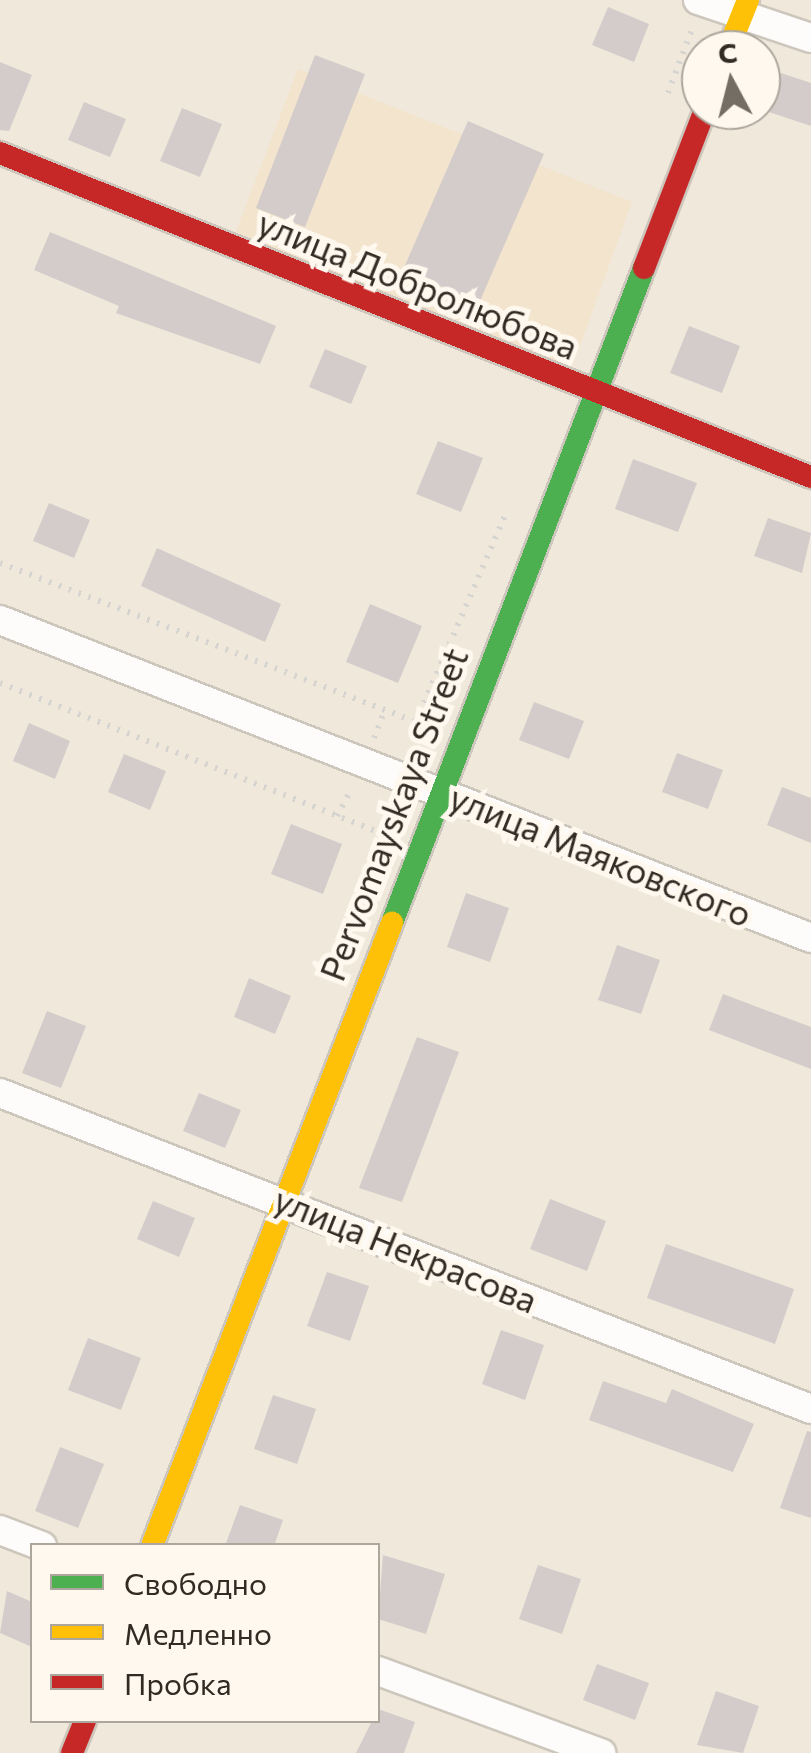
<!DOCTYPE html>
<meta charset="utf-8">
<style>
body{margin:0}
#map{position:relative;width:811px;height:1753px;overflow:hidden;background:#f0e8db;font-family:Commissioner,sans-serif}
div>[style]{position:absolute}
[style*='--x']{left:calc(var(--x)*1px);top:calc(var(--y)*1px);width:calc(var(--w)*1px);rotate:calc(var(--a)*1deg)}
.built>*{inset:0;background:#f3e4cd}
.building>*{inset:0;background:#d3ccca}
.path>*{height:6px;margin-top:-3px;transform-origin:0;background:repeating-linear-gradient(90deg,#d6d4d0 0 2.5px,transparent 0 10.5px)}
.roads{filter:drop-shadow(2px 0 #cdc6bc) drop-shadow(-2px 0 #cdc6bc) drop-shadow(0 2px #cdc6bc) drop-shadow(0 -2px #cdc6bc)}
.street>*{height:28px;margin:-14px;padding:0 14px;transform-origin:14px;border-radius:14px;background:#fdfcfa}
.fast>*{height:22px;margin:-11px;padding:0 11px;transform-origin:11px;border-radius:11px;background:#4caf50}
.slow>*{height:22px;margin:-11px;padding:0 11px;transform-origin:11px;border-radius:11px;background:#ffc107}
.jam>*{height:22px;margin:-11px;padding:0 11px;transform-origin:11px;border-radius:11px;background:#c62828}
span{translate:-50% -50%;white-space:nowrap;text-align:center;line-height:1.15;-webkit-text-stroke:10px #fef8ef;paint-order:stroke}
.street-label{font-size:35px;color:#322b23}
.legend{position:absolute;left:30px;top:1543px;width:350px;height:180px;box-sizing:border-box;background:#fef8ef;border:2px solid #aca69d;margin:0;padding:12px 18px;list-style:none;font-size:30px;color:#322b23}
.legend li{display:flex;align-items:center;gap:20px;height:50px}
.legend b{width:50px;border:2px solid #aca69d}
.north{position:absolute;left:681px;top:30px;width:100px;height:100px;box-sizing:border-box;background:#fef8ef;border:2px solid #aca69d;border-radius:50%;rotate:353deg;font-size:28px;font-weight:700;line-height:40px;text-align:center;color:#322b23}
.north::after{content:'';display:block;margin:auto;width:35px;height:45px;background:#746d63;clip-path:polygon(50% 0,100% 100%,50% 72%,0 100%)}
</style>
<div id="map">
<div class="built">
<div style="clip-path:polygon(298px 69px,632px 202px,572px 368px,235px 234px)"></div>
</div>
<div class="building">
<div style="clip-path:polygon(608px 7px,649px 24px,634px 62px,592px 45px)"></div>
<div style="clip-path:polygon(315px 55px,365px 74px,305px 227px,256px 208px)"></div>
<div style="clip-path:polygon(0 62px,32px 75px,9px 131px,0 130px)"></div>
<div style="clip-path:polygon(781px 73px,811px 83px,811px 126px,769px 112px)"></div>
<div style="clip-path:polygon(84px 102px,126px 119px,110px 157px,68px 140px)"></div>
<div style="clip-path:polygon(182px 108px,222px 124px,200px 177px,160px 161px)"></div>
<div style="clip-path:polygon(468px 121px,544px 154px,479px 303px,403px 270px)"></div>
<div style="clip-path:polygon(50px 232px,276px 326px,260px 364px,116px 313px,119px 306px,34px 270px)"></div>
<div style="clip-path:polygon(689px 326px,740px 346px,722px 393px,670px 373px)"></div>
<div style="clip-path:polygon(325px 349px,367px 366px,351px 404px,309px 387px)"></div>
<div style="clip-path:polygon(438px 441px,483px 458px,461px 512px,416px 494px)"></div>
<div style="clip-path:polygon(633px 459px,697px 483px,678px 532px,615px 509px)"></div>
<div style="clip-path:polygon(49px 503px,90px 520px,74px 558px,33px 541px)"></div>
<div style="clip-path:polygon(768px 518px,811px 533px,802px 573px,754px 556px)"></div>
<div style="clip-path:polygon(157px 548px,281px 604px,265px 642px,141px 586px)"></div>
<div style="clip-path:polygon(370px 604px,422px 626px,398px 683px,346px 662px)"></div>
<div style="clip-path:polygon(534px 702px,584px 721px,569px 759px,519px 740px)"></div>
<div style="clip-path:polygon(29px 723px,70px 741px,55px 779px,13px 761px)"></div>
<div style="clip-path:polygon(677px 753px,723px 770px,708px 809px,662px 792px)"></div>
<div style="clip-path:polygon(124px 754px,166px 771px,150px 810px,108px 792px)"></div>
<div style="clip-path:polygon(782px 787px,811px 798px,811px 843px,767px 825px)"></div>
<div style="clip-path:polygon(291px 824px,342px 844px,323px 894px,271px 874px)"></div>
<div style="clip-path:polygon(466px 893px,509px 908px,490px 962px,447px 947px)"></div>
<div style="clip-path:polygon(617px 945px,660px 960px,641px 1014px,598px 1000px)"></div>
<div style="clip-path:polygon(249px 978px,291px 996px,275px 1034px,234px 1017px)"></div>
<div style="clip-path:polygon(723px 994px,811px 1027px,811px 1069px,709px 1030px)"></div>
<div style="clip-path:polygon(47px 1011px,86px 1026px,61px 1088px,22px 1073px)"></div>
<div style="clip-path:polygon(417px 1037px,459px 1052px,402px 1202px,359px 1188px)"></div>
<div style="clip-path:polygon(199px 1093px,241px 1110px,225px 1148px,183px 1131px)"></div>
<div style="clip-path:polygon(550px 1199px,606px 1221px,587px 1271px,530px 1249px)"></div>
<div style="clip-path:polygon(153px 1201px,195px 1218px,179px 1257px,137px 1239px)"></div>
<div style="clip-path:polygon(666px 1244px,794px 1289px,775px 1344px,647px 1298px)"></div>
<div style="clip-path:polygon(327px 1272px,369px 1286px,350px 1341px,307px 1326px)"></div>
<div style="clip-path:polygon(501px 1330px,544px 1345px,525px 1400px,482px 1384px)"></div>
<div style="clip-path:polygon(88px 1338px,141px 1358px,121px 1410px,68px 1390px)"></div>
<div style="clip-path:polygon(603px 1381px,666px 1403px,672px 1389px,754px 1424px,733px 1472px,589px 1420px)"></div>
<div style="clip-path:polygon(273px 1395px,316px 1409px,297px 1464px,254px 1449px)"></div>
<div style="clip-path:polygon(807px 1431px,811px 1432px,811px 1518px,780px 1508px)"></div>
<div style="clip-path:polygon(60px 1447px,104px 1464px,78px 1528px,35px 1511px)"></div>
<div style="clip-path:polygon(240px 1505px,283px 1520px,274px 1546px,225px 1546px)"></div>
<div style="clip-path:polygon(383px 1555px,445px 1574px,426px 1634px,378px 1619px)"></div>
<div style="clip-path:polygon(538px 1565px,581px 1579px,562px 1634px,519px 1619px)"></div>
<div style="clip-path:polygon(7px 1591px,32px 1602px,32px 1647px,0 1633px)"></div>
<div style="clip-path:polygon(597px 1664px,649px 1683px,635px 1720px,583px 1700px)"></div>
<div style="clip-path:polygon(716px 1691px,759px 1706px,743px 1753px,697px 1745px)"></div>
<div style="clip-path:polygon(378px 1709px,415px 1722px,404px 1753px,356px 1753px)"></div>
</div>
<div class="path">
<div style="--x:668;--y:93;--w:68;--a:-69.4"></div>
<div style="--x:0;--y:563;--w:445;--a:20.9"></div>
<div style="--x:416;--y:722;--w:225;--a:-66.7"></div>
<div style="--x:0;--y:683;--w:419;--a:21.5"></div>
<div style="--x:374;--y:738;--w:30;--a:-69"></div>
<div style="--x:337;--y:816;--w:30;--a:-62"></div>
</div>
<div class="roads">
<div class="street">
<div style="--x:698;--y:0;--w:119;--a:18.6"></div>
<div style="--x:0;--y:620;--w:871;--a:21.41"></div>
<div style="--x:0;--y:1093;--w:870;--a:21.29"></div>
<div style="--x:0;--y:1530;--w:45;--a:20.9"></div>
<div style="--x:378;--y:1671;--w:238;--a:20.2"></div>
</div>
<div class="fast">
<div style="--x:392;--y:923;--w:702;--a:-68.96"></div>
</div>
<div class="slow">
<div style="--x:728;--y:50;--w:54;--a:-68.2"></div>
<div style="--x:152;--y:1546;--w:668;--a:-68.93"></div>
</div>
<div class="jam">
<div style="--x:0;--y:153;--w:873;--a:21.78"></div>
<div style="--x:644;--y:268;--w:169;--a:-68.9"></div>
<div style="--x:72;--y:1753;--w:35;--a:-68"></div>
</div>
</div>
<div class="street-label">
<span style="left:418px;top:284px;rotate:22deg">улица Добролюбова</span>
<span style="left:393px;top:814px;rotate:-69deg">Pervomayskaya Street</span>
<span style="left:601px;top:855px;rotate:22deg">улица Маяковского</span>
<span style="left:406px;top:1249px;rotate:22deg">улица Некрасова</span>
</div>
<ul class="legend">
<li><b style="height:12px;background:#4caf50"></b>Свободно</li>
<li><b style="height:12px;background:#ffc107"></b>Медленно</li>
<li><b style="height:12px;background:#c62828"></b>Пробка</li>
</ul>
<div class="north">С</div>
</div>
